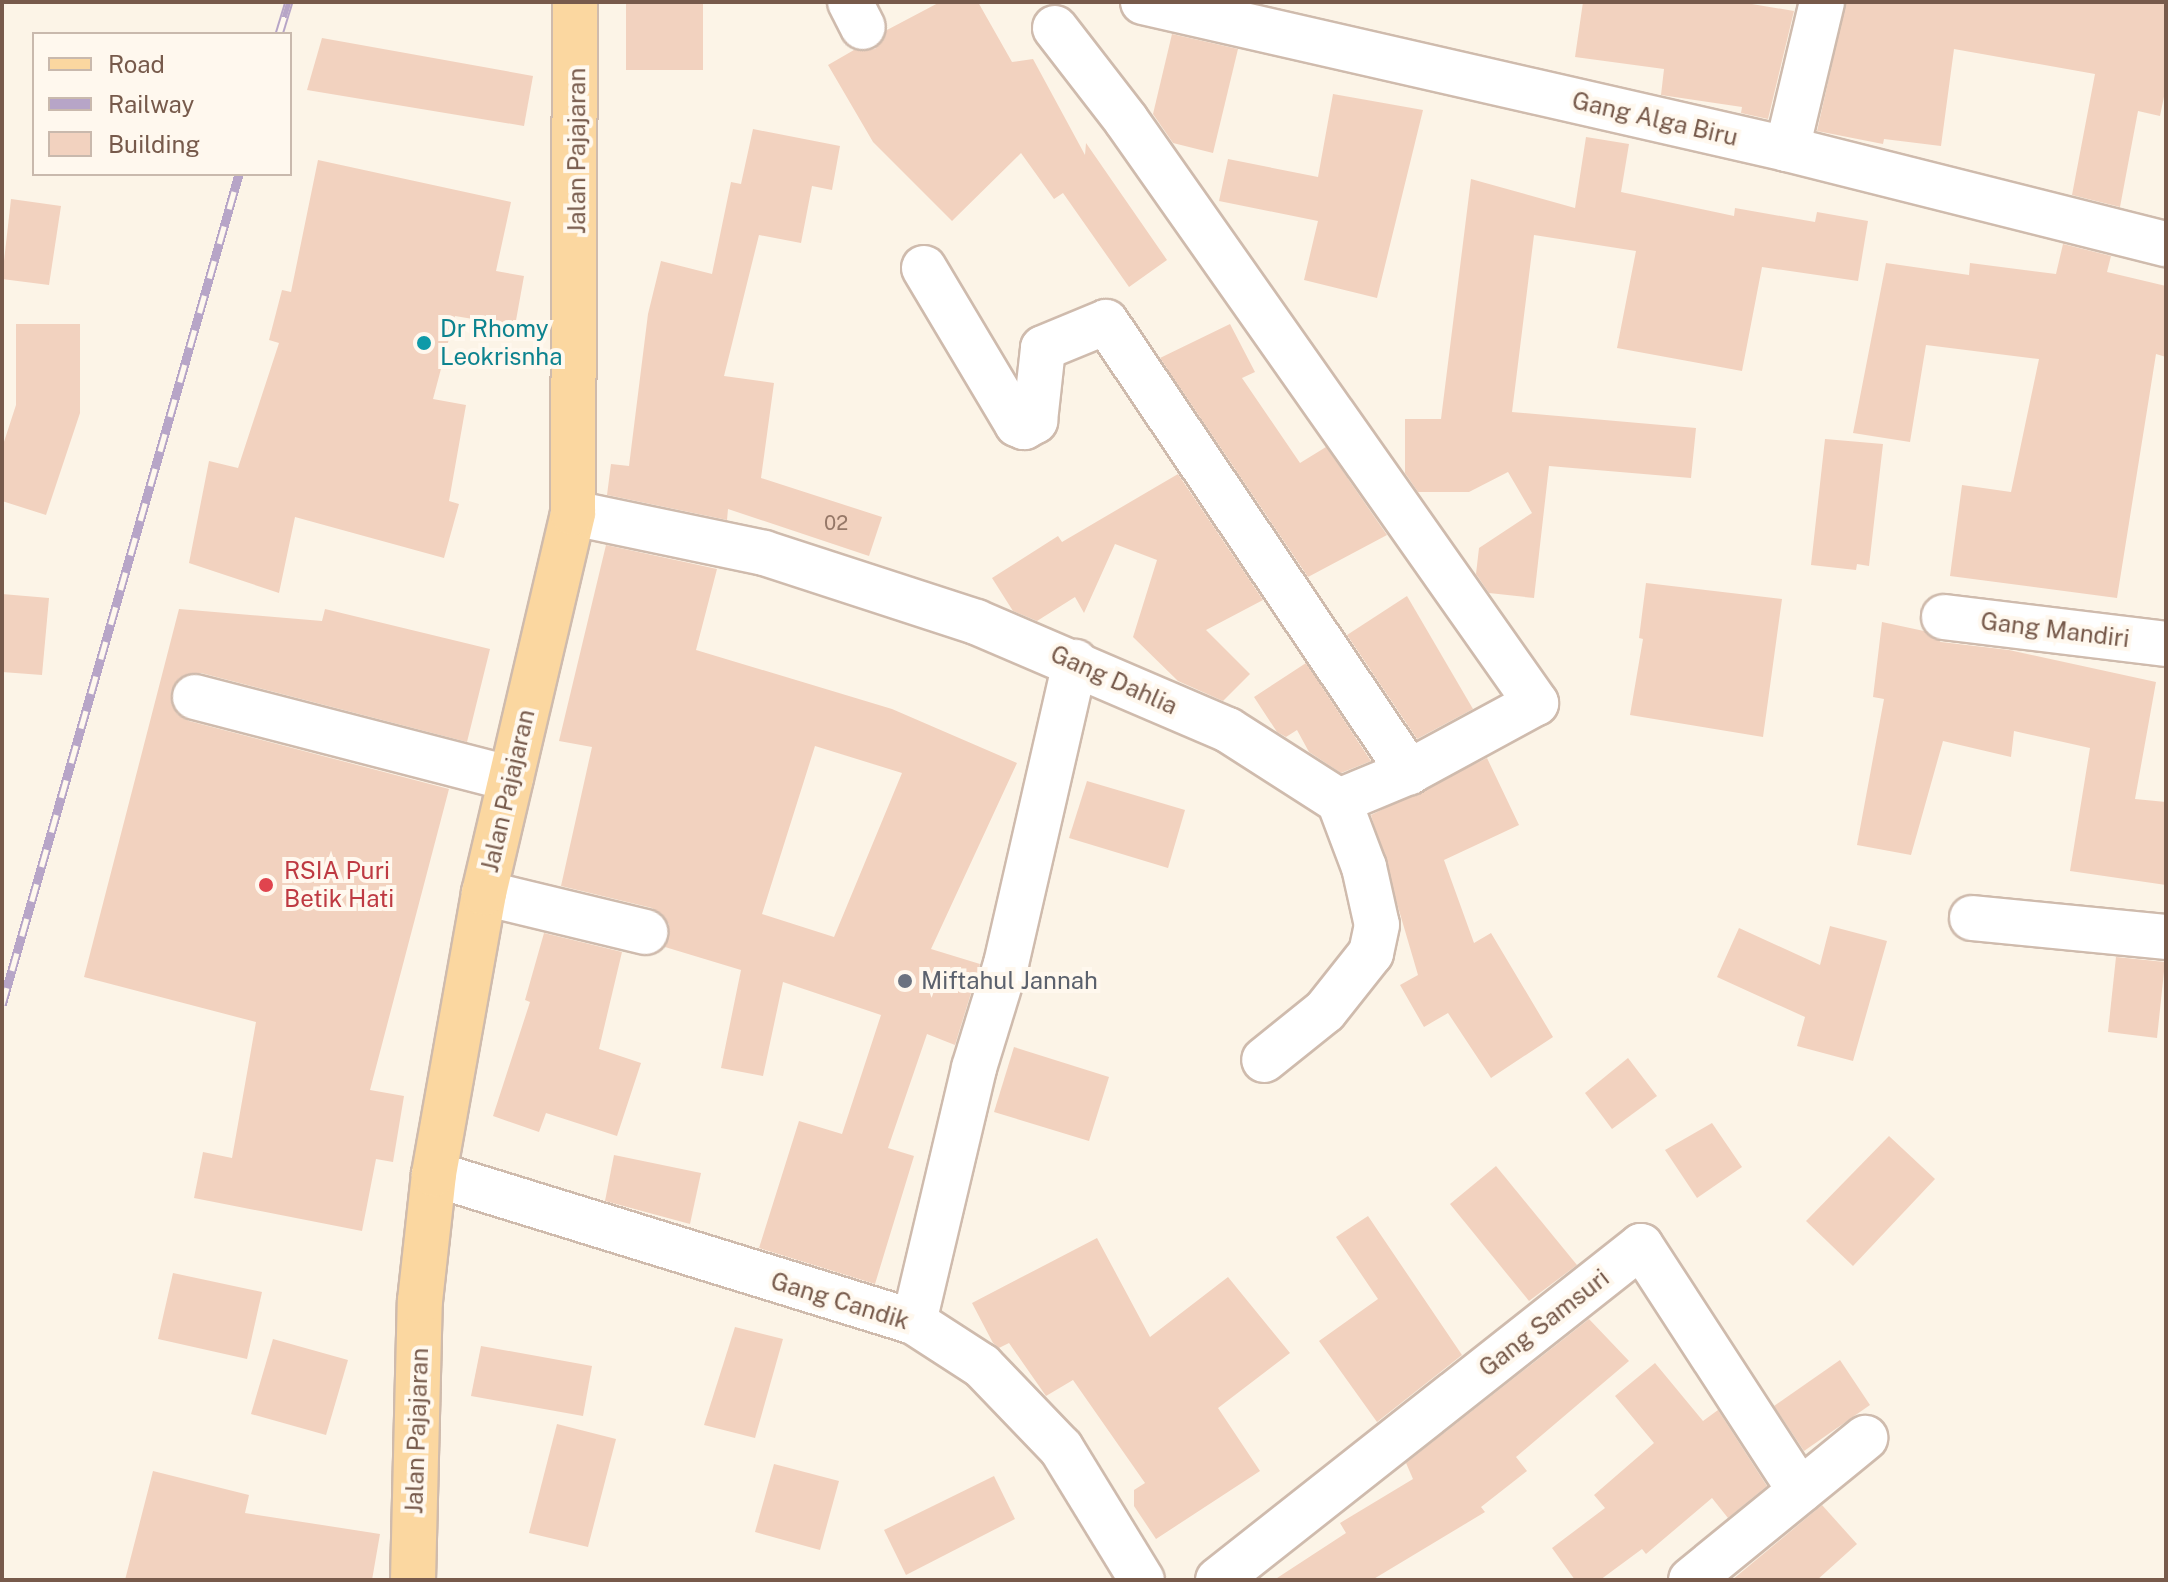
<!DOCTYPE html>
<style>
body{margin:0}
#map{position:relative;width:2168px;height:1582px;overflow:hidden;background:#fcf4e7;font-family:"Public Sans",sans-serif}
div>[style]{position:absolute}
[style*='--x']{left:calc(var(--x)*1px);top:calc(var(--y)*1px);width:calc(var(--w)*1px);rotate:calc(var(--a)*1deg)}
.building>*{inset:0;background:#f2d2bf}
.roads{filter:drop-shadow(2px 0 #cfbbad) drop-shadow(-2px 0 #cfbbad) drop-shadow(0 2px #cfbbad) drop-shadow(0 -2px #cfbbad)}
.minor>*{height:44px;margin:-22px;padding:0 22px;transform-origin:22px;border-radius:22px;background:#fff}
.major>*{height:44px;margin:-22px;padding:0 22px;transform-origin:22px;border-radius:22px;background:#fbd7a0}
.rail>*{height:9px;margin-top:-4.5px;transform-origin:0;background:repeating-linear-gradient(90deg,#fff8ee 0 18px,#b7a5c7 0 36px);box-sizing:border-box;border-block:2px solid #b7a5c7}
.dots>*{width:22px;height:22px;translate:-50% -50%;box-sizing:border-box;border:4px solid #fff8ee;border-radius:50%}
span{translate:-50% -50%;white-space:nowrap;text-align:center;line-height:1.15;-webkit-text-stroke:8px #fff8ee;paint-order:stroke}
.number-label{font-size:20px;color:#967868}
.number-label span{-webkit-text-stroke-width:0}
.street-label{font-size:24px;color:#775a4b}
.culture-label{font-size:24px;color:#0d838f}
.left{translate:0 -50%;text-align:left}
.health-label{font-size:24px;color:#be3a42}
.worship-label{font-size:24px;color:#5b616d}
.frame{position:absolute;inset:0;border:4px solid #775a4b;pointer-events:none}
.legend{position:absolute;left:32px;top:32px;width:260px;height:144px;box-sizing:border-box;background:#fff8ee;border:2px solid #c9b9ad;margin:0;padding:10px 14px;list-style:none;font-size:24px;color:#775a4b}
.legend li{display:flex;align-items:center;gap:16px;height:40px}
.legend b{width:40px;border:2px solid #c9b9ad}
</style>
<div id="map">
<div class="building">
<div style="clip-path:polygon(626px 2px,703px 2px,703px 70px,626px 70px)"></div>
<div style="clip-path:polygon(940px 2px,978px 2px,1012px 62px,1033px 59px,1085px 155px,1086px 143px,1167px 260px,1129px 287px,1063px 193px,1054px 199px,1021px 153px,952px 221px,873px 142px,828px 65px,854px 50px,875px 49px,887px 30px)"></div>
<div style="clip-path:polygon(1583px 2px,1740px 2px,1794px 11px,1768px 119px,1741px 113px,1742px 107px,1661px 95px,1664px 69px,1575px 57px)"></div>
<div style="clip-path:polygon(1846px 2px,2166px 2px,2166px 87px,2160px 116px,2138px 111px,2120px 207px,2072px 195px,2095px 74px,1954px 49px,1941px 146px,1884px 139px,1883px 144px,1817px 131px)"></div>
<div style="clip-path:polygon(1172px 34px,1238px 49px,1213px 153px,1173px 143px,1153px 114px)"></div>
<div style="clip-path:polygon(322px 38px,533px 76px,524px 126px,307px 90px)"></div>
<div style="clip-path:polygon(1333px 94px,1423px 110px,1377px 298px,1304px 280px,1318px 221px,1219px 201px,1228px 159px,1318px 177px)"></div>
<div style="clip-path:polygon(753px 129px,840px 146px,832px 190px,812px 186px,801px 243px,759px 235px,724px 376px,774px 383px,761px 478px,882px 517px,869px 556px,728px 509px,727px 520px,607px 495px,611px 464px,629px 466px,648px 314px,661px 261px,712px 274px,731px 182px,741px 184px)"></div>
<div style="clip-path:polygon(1586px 137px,1629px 144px,1621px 192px,1734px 216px,1735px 208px,1815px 222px,1817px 212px,1868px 221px,1858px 281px,1762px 267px,1742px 371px,1617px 348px,1636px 251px,1534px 235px,1512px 412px,1696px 428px,1691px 478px,1549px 466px,1534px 598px,1489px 593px,1476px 574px,1479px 548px,1532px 513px,1508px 472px,1469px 492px,1418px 492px,1405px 473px,1405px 419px,1441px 419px,1471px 179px,1575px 208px)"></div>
<div style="clip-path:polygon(318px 160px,511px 202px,496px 271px,524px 276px,515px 326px,455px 316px,433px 399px,466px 405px,449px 501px,459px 504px,444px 558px,295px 517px,279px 593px,189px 563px,209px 461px,238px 468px,279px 343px,269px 340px,282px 290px,291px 292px)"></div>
<div style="clip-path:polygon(11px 199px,61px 206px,49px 285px,2px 279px)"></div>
<div style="clip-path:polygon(2063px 244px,2111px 256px,2107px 272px,2166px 286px,2166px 357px,2156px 354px,2117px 598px,1950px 576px,1962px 485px,2011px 492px,2039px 359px,1926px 345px,1910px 442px,1853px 433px,1886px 263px,1969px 275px,1970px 263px,2056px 274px)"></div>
<div style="clip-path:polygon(16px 324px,80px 324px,80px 413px,46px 515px,2px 501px,2px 448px,16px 405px)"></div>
<div style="clip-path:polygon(1230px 324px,1255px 372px,1242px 378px,1300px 463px,1326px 447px,1387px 535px,1308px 577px,1160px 358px)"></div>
<div style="clip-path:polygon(1825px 439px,1883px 444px,1869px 566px,1857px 564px,1856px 570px,1811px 565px)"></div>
<div style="clip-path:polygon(1178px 474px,1263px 600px,1206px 630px,1250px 674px,1223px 701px,1178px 681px,1133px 637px,1157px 560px,1115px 544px,1084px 613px,1075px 597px,1037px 621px,1013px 611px,992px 578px,1058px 536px,1062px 542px)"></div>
<div style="clip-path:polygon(evenodd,606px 545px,717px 569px,696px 650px,892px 709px,1017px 763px,931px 949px,980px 964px,955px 1045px,927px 1034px,888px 1148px,914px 1156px,875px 1284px,759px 1248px,799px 1121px,842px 1134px,881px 1015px,783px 982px,763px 1076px,721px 1068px,741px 970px,665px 947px,669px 924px,652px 908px,561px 886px,592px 747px,559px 741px,606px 545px,815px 746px,902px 773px,834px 937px,762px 914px,815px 746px)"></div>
<div style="clip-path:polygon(1646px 583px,1782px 599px,1763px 737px,1630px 715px,1643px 639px,1639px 638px)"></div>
<div style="clip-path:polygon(2px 594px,49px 598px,42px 675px,2px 672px)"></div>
<div style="clip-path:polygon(1407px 596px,1473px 709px,1417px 739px,1347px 635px)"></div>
<div style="clip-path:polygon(179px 609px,322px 621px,325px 609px,490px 649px,467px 742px,201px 673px,178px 679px,171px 692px,177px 714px,189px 721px,449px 789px,370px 1090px,404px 1096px,393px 1162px,376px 1159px,362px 1231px,194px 1198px,203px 1152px,232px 1158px,256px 1022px,84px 977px)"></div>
<div style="clip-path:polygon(1882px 622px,1924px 631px,1941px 642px,2009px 650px,2156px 682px,2135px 799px,2166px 802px,2166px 885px,2070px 871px,2090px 748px,2014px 731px,2011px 757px,1943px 741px,1911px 855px,1857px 845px,1884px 699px,1873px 697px)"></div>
<div style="clip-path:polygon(1306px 663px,1371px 761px,1341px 773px,1309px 752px,1297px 730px,1286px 737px,1277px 732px,1254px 697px)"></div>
<div style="clip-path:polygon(1487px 758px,1519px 825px,1444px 860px,1474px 943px,1491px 933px,1553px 1037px,1491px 1078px,1448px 1013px,1424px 1027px,1400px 985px,1418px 975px,1371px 815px)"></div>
<div style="clip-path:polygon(1087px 781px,1185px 810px,1168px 868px,1069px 838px)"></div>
<div style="clip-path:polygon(1830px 926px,1887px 941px,1853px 1061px,1797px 1046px,1805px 1017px,1717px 977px,1739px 928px,1820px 965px)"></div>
<div style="clip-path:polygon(544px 933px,622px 952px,599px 1049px,641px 1063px,617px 1136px,546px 1113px,539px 1132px,493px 1116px,530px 1002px,525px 1000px)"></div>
<div style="clip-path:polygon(2116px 957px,2165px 962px,2157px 1038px,2108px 1032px)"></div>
<div style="clip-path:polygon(1014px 1047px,1109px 1077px,1089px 1141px,994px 1112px)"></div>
<div style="clip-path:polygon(1628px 1058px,1657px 1096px,1612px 1129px,1585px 1093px)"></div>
<div style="clip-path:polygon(1712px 1123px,1742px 1167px,1697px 1198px,1665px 1150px)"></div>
<div style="clip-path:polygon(1889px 1136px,1935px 1179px,1853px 1266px,1806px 1221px)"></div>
<div style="clip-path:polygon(614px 1155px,701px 1173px,690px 1224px,605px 1201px)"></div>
<div style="clip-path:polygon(1496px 1166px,1577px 1265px,1529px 1301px,1450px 1204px)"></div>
<div style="clip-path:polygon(1368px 1216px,1462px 1355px,1377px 1422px,1319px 1341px,1378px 1299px,1336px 1237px)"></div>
<div style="clip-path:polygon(1097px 1238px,1150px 1337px,1228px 1277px,1290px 1353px,1218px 1408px,1260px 1471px,1156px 1539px,1134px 1506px,1134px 1490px,1145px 1483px,1073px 1380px,1046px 1396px,1009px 1343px,999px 1348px,993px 1343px,972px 1303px)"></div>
<div style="clip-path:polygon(173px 1273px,262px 1292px,247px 1359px,158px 1339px)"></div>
<div style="clip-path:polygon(1589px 1319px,1629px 1361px,1516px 1457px,1527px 1471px,1481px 1507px,1485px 1512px,1372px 1580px,1274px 1580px,1346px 1533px,1340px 1523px,1413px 1479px,1406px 1463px)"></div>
<div style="clip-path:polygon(735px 1327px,783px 1339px,755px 1438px,704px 1425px)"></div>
<div style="clip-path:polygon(273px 1339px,348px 1360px,326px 1435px,251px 1414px)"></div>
<div style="clip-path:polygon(481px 1346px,592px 1366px,583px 1416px,471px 1396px)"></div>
<div style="clip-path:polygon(1840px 1360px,1870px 1405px,1804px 1451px,1774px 1406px)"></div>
<div style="clip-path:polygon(1655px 1363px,1703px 1421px,1718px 1410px,1767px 1486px,1728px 1518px,1712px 1498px,1646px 1554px,1642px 1549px,1600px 1580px,1575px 1580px,1552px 1548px,1605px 1508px,1594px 1495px,1654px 1443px,1615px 1396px)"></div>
<div style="clip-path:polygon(557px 1424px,616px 1439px,588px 1547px,529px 1533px)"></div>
<div style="clip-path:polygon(774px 1464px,839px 1481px,820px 1550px,755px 1532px)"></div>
<div style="clip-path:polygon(153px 1471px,249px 1495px,245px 1513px,380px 1534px,372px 1580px,125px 1580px)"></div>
<div style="clip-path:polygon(994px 1476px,1015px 1519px,906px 1575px,884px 1530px)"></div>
<div style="clip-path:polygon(1822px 1505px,1857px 1544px,1817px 1580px,1732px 1580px)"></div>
</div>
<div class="roads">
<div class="minor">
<div style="--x:850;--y:2;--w:28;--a:63"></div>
<div style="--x:1143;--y:2;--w:661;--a:12.86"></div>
<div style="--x:1787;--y:149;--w:391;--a:14.1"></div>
<div style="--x:1055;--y:28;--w:116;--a:52.3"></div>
<div style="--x:1126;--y:120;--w:713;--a:54.88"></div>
<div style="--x:1536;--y:703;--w:145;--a:151.5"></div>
<div style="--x:1409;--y:772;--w:76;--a:157.5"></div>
<div style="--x:1787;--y:149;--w:151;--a:-76.6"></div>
<div style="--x:924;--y:268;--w:182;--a:59.2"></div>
<div style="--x:1017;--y:424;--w:8;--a:23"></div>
<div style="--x:1024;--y:427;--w:13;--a:-29"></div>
<div style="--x:1035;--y:421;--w:73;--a:-83.7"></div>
<div style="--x:1043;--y:348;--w:68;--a:-22.4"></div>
<div style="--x:1106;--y:322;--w:543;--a:56.05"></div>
<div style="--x:573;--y:513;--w:195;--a:11.8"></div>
<div style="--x:764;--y:553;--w:223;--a:18"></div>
<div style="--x:976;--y:622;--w:274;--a:23.2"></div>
<div style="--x:1228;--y:730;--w:132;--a:32.6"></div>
<div style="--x:1339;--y:801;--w:71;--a:69.3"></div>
<div style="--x:1364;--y:867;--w:59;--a:77.4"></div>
<div style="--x:1377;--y:925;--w:29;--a:102"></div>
<div style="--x:1371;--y:953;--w:74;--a:128.4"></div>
<div style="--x:1325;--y:1011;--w:78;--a:141.2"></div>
<div style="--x:1944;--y:617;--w:224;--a:6.9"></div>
<div style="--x:195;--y:697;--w:326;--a:14.5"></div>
<div style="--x:484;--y:893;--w:166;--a:13.6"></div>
<div style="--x:1972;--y:918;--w:195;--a:5.6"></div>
<div style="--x:434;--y:1174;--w:502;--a:17.14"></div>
<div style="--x:914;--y:1322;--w:81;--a:32.9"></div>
<div style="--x:982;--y:1366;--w:114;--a:46.1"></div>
<div style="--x:1061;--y:1448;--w:155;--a:58.5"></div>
<div style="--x:914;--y:1322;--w:261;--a:-76.7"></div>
<div style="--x:974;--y:1068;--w:109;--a:-72.9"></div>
<div style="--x:1006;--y:964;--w:310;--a:-77.1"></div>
<div style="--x:1218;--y:1580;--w:539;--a:-38.29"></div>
<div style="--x:1641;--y:1246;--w:292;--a:57"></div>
<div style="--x:1691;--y:1580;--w:225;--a:-39.2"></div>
</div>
<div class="major">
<div style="--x:413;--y:1580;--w:279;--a:-88.6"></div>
<div style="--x:420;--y:1301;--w:128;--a:-83.7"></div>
<div style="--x:434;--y:1174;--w:285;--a:-79.9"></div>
<div style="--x:484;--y:893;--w:390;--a:-76.8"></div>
<div style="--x:573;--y:513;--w:511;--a:-89.78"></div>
</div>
</div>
<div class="rail">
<div style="--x:279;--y:34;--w:34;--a:-73"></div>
<div style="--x:2;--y:1005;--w:864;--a:-74.08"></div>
</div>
<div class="dots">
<div style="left:424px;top:343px;background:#0f9aa8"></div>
<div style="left:266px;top:885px;background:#e0444e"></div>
<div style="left:905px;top:981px;background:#6b7280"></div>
</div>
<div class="number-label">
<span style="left:836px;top:523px">02</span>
</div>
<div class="street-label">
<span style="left:1655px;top:119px;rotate:13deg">Gang Alga Biru</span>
<span style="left:577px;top:151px;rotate:-90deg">Jalan Pajajaran</span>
<span style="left:2055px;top:630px;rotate:7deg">Gang Mandiri</span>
<span style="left:1114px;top:680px;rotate:24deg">Gang Dahlia</span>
<span style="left:508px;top:791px;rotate:-77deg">Jalan Pajajaran</span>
<span style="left:840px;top:1301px;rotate:17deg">Gang Candik</span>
<span style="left:1544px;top:1323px;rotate:-38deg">Gang Samsuri</span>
<span style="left:417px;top:1431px;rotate:-88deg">Jalan Pajajaran</span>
</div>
<div class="culture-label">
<span class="left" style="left:440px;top:343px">Dr Rhomy<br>Leokrisnha</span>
</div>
<div class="health-label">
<span class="left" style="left:284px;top:885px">RSIA Puri<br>Betik Hati</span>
</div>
<div class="worship-label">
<span class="left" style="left:921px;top:981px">Miftahul Jannah</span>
</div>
<div class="frame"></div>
<ul class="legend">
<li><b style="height:10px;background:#fbd7a0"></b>Road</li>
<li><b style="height:10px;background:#b7a5c7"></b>Railway</li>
<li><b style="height:22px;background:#f2d2bf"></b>Building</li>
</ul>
</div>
